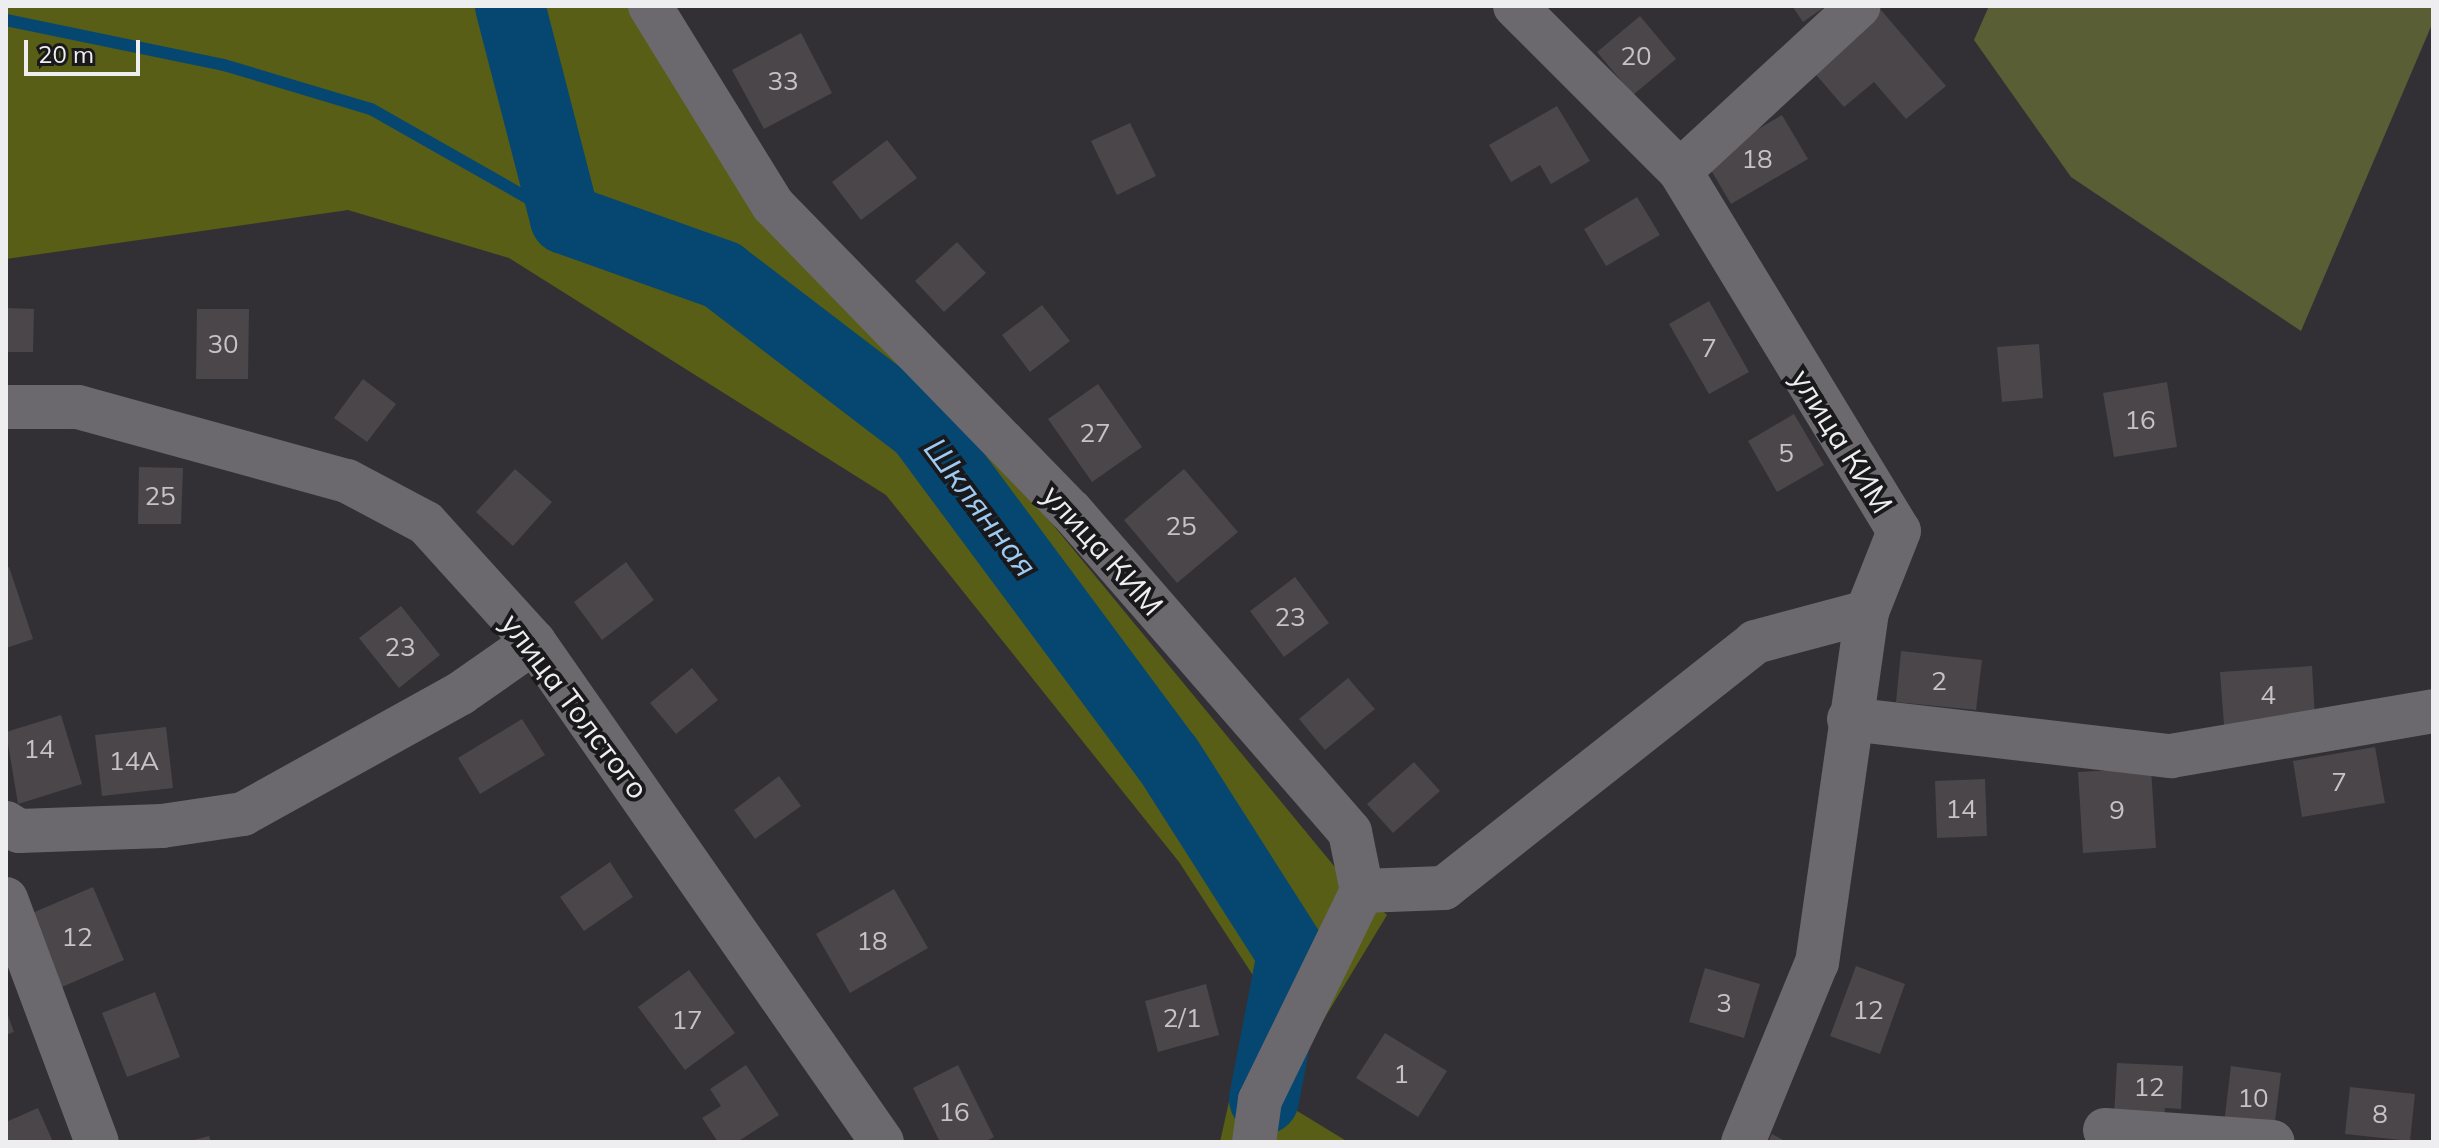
<!DOCTYPE html>
<meta charset="utf-8">
<style>
body{margin:0}
#map{position:relative;width:2439px;height:1148px;overflow:hidden;background:#323034;font-family:Mulish,sans-serif}
div>[style]{position:absolute}
[style*='--x']{left:calc(var(--x)*1px);top:calc(var(--y)*1px);width:calc(var(--w)*1px);rotate:calc(var(--a)*1deg)}
.green>*{inset:0;background:#595e35}
.forest>*{inset:0;background:#585e15}
.stream>*{height:12px;margin:-6px;padding:0 6px;transform-origin:6px;border-radius:6px;background:#064771}
.river>*{height:70px;margin:-35px;padding:0 35px;transform-origin:35px;border-radius:35px;background:#064771}
.building>*{inset:0;background:#4a4649}
.minor>*{height:44px;margin:-22px;padding:0 22px;transform-origin:22px;border-radius:22px;background:#6b696d}
span{translate:-50% -50%;white-space:nowrap;text-align:center;line-height:1.15;-webkit-text-stroke:8px #19181a;paint-order:stroke}
.number-label{font-size:26px;color:#c5c3c6}
.number-label span{-webkit-text-stroke-width:0}
.street-label{font-size:30px;color:#eeedef}
.water-label{font-size:32px;color:#9ecbf3;font-style:italic}
.frame{position:absolute;inset:0;border:8px solid #eeedef;pointer-events:none}
.scale{position:absolute;left:24px;top:40px;width:116px;height:36px;box-sizing:border-box;border:4px solid #eeedef;border-top:0;padding-left:10px;font-size:24px;line-height:28px;white-space:nowrap;color:#eeedef;-webkit-text-stroke:6px #19181a;paint-order:stroke}
</style>
<div id="map">
<div class="green">
<div style="clip-path:polygon(1989px 6px,2433px 6px,2433px 22px,2301px 331px,2071px 177px,1974px 40px)"></div>
</div>
<div class="forest">
<div style="clip-path:polygon(6px 6px,635px 6px,732px 135px,1339px 872px,1387px 915px,1276px 1098px,1348px 1142px,1220px 1142px,1256px 980px,1179px 862px,886px 495px,509px 258px,348px 210px,6px 259px)"></div>
</div>
<div class="stream">
<div style="--x:6;--y:20;--w:223;--a:11.7"></div>
<div style="--x:224;--y:65;--w:153;--a:16.7"></div>
<div style="--x:371;--y:109;--w:223;--a:29.6"></div>
</div>
<div class="river">
<div style="--x:510;--y:6;--w:220;--a:75.5"></div>
<div style="--x:565;--y:219;--w:167;--a:19.6"></div>
<div style="--x:722;--y:275;--w:250;--a:37.4"></div>
<div style="--x:921;--y:427;--w:414;--a:53.4"></div>
<div style="--x:1168;--y:759;--w:231;--a:57.5"></div>
<div style="--x:1292;--y:954;--w:148;--a:100.9"></div>
</div>
<div class="building">
<div style="clip-path:polygon(1792px 6px,1826px 6px,1803px 22px)"></div>
<div style="clip-path:polygon(1881px 10px,1946px 86px,1906px 119px,1874px 82px,1844px 107px,1811px 69px)"></div>
<div style="clip-path:polygon(1640px 16px,1676px 59px,1633px 95px,1597px 52px)"></div>
<div style="clip-path:polygon(801px 33px,832px 93px,764px 129px,732px 70px)"></div>
<div style="clip-path:polygon(1557px 106px,1590px 161px,1551px 184px,1540px 165px,1511px 182px,1489px 145px)"></div>
<div style="clip-path:polygon(1782px 115px,1808px 159px,1731px 204px,1705px 160px)"></div>
<div style="clip-path:polygon(1130px 123px,1156px 176px,1117px 195px,1091px 141px)"></div>
<div style="clip-path:polygon(887px 140px,917px 178px,861px 220px,832px 182px)"></div>
<div style="clip-path:polygon(1637px 197px,1660px 235px,1606px 266px,1584px 229px)"></div>
<div style="clip-path:polygon(957px 242px,986px 273px,944px 312px,915px 281px)"></div>
<div style="clip-path:polygon(1709px 301px,1749px 372px,1709px 394px,1669px 324px)"></div>
<div style="clip-path:polygon(1042px 305px,1070px 341px,1030px 372px,1002px 335px)"></div>
<div style="clip-path:polygon(6px 308px,34px 309px,33px 352px,6px 352px)"></div>
<div style="clip-path:polygon(197px 309px,249px 309px,248px 379px,196px 379px)"></div>
<div style="clip-path:polygon(2039px 344px,2043px 398px,2002px 402px,1997px 347px)"></div>
<div style="clip-path:polygon(363px 379px,396px 404px,367px 442px,334px 418px)"></div>
<div style="clip-path:polygon(2167px 382px,2177px 447px,2114px 457px,2103px 393px)"></div>
<div style="clip-path:polygon(1098px 384px,1142px 447px,1092px 482px,1048px 419px)"></div>
<div style="clip-path:polygon(1794px 414px,1824px 465px,1777px 492px,1748px 441px)"></div>
<div style="clip-path:polygon(139px 467px,183px 468px,181px 524px,138px 524px)"></div>
<div style="clip-path:polygon(515px 469px,552px 502px,513px 546px,476px 512px)"></div>
<div style="clip-path:polygon(1184px 469px,1238px 532px,1177px 583px,1124px 520px)"></div>
<div style="clip-path:polygon(626px 562px,654px 600px,602px 640px,574px 602px)"></div>
<div style="clip-path:polygon(9px 567px,33px 639px,6px 648px,6px 568px)"></div>
<div style="clip-path:polygon(1295px 577px,1329px 623px,1284px 657px,1250px 611px)"></div>
<div style="clip-path:polygon(401px 606px,440px 655px,399px 688px,359px 638px)"></div>
<div style="clip-path:polygon(1901px 651px,1982px 660px,1976px 710px,1896px 702px)"></div>
<div style="clip-path:polygon(2312px 666px,2315px 718px,2224px 725px,2220px 672px)"></div>
<div style="clip-path:polygon(692px 668px,718px 700px,676px 734px,650px 703px)"></div>
<div style="clip-path:polygon(1348px 678px,1375px 709px,1325px 750px,1299px 719px)"></div>
<div style="clip-path:polygon(61px 715px,82px 784px,18px 804px,6px 732px)"></div>
<div style="clip-path:polygon(522px 719px,545px 755px,480px 794px,458px 758px)"></div>
<div style="clip-path:polygon(166px 727px,173px 788px,102px 796px,95px 735px)"></div>
<div style="clip-path:polygon(2375px 747px,2385px 803px,2302px 817px,2293px 761px)"></div>
<div style="clip-path:polygon(1414px 762px,1440px 791px,1393px 833px,1367px 804px)"></div>
<div style="clip-path:polygon(2151px 768px,2156px 848px,2083px 853px,2078px 772px)"></div>
<div style="clip-path:polygon(779px 776px,801px 806px,755px 839px,734px 810px)"></div>
<div style="clip-path:polygon(1985px 779px,1987px 836px,1937px 838px,1935px 781px)"></div>
<div style="clip-path:polygon(610px 862px,633px 897px,584px 931px,560px 897px)"></div>
<div style="clip-path:polygon(93px 887px,124px 960px,62px 987px,30px 914px)"></div>
<div style="clip-path:polygon(894px 889px,928px 948px,850px 993px,816px 934px)"></div>
<div style="clip-path:polygon(1856px 966px,1905px 984px,1880px 1054px,1830px 1036px)"></div>
<div style="clip-path:polygon(1705px 968px,1760px 984px,1744px 1038px,1689px 1022px)"></div>
<div style="clip-path:polygon(689px 970px,735px 1033px,685px 1070px,638px 1007px)"></div>
<div style="clip-path:polygon(1206px 984px,1219px 1035px,1158px 1052px,1145px 1001px)"></div>
<div style="clip-path:polygon(155px 992px,180px 1057px,127px 1077px,102px 1013px)"></div>
<div style="clip-path:polygon(6px 1010px,14px 1032px,6px 1035px)"></div>
<div style="clip-path:polygon(1385px 1033px,1447px 1071px,1418px 1117px,1356px 1078px)"></div>
<div style="clip-path:polygon(2117px 1063px,2183px 1066px,2181px 1109px,2165px 1108px,2164px 1118px,2114px 1115px)"></div>
<div style="clip-path:polygon(746px 1065px,779px 1115px,737px 1142px,718px 1142px,702px 1118px,721px 1106px,710px 1089px)"></div>
<div style="clip-path:polygon(958px 1065px,994px 1137px,985px 1142px,940px 1142px,913px 1088px)"></div>
<div style="clip-path:polygon(2231px 1066px,2281px 1073px,2274px 1129px,2224px 1123px)"></div>
<div style="clip-path:polygon(2350px 1087px,2415px 1094px,2410px 1141px,2345px 1134px)"></div>
<div style="clip-path:polygon(38px 1108px,53px 1142px,6px 1142px,6px 1122px)"></div>
<div style="clip-path:polygon(1772px 1134px,1787px 1142px,1768px 1142px)"></div>
<div style="clip-path:polygon(209px 1136px,211px 1142px,191px 1142px,190px 1141px)"></div>
</div>
<div class="minor">
<div style="--x:650;--y:6;--w:234;--a:58.3"></div>
<div style="--x:773;--y:205;--w:427;--a:45.8"></div>
<div style="--x:1071;--y:511;--w:425;--a:49"></div>
<div style="--x:1350;--y:832;--w:60;--a:78.5"></div>
<div style="--x:1362;--y:891;--w:233;--a:116"></div>
<div style="--x:1260;--y:1100;--w:42;--a:98.1"></div>
<div style="--x:1515;--y:6;--w:233;--a:45"></div>
<div style="--x:1680;--y:171;--w:421;--a:58.7"></div>
<div style="--x:1899;--y:531;--w:87;--a:111.6"></div>
<div style="--x:1867;--y:612;--w:354;--a:98.1"></div>
<div style="--x:1817;--y:962;--w:195;--a:112.3"></div>
<div style="--x:1680;--y:171;--w:243;--a:-42.7"></div>
<div style="--x:6;--y:407;--w:72;--a:0"></div>
<div style="--x:78;--y:407;--w:279;--a:15.4"></div>
<div style="--x:347;--y:481;--w:89;--a:28"></div>
<div style="--x:426;--y:523;--w:161;--a:47.8"></div>
<div style="--x:534;--y:642;--w:609;--a:55.16"></div>
<div style="--x:1849;--y:719;--w:324;--a:6.6"></div>
<div style="--x:2171;--y:756;--w:266;--a:-9.7"></div>
<div style="--x:6;--y:823;--w:15;--a:32"></div>
<div style="--x:19;--y:831;--w:143;--a:-2"></div>
<div style="--x:162;--y:826;--w:82;--a:-8.4"></div>
<div style="--x:243;--y:814;--w:249;--a:-29"></div>
<div style="--x:461;--y:693;--w:89;--a:-34.9"></div>
<div style="--x:1362;--y:891;--w:82;--a:-2.1"></div>
<div style="--x:1444;--y:888;--w:397;--a:-38.3"></div>
<div style="--x:1755;--y:642;--w:116;--a:-15"></div>
<div style="--x:6;--y:899;--w:259;--a:69.5"></div>
<div style="--x:2105;--y:1130;--w:168;--a:4.1"></div>
</div>
<div class="number-label">
<span style="left:1636px;top:56px">20</span>
<span style="left:783px;top:81px">33</span>
<span style="left:1757px;top:159px">18</span>
<span style="left:223px;top:344px">30</span>
<span style="left:1709px;top:348px">7</span>
<span style="left:2140px;top:420px">16</span>
<span style="left:1095px;top:433px">27</span>
<span style="left:1786px;top:453px">5</span>
<span style="left:160px;top:496px">25</span>
<span style="left:1181px;top:526px">25</span>
<span style="left:1290px;top:617px">23</span>
<span style="left:400px;top:647px">23</span>
<span style="left:1939px;top:681px">2</span>
<span style="left:2268px;top:695px">4</span>
<span style="left:39px;top:749px">14</span>
<span style="left:134px;top:761px">14А</span>
<span style="left:2339px;top:782px">7</span>
<span style="left:1961px;top:809px">14</span>
<span style="left:2117px;top:810px">9</span>
<span style="left:77px;top:937px">12</span>
<span style="left:872px;top:941px">18</span>
<span style="left:1724px;top:1003px">3</span>
<span style="left:1868px;top:1010px">12</span>
<span style="left:1182px;top:1018px">2/1</span>
<span style="left:687px;top:1020px">17</span>
<span style="left:1401px;top:1074px">1</span>
<span style="left:2149px;top:1087px">12</span>
<span style="left:2253px;top:1098px">10</span>
<span style="left:954px;top:1112px">16</span>
<span style="left:2380px;top:1114px">8</span>
</div>
<div class="street-label">
<span style="left:1842px;top:441px;rotate:58deg">улица КИМ</span>
<span style="left:1103px;top:550px;rotate:48deg">улица КИМ</span>
<span style="left:575px;top:706px;rotate:53deg">улица Толстого</span>
</div>
<div class="water-label">
<span style="left:981px;top:507px;rotate:53deg">Шклянная</span>
</div>
<div class="frame"></div>
<div class="scale">20 m</div>
</div>
